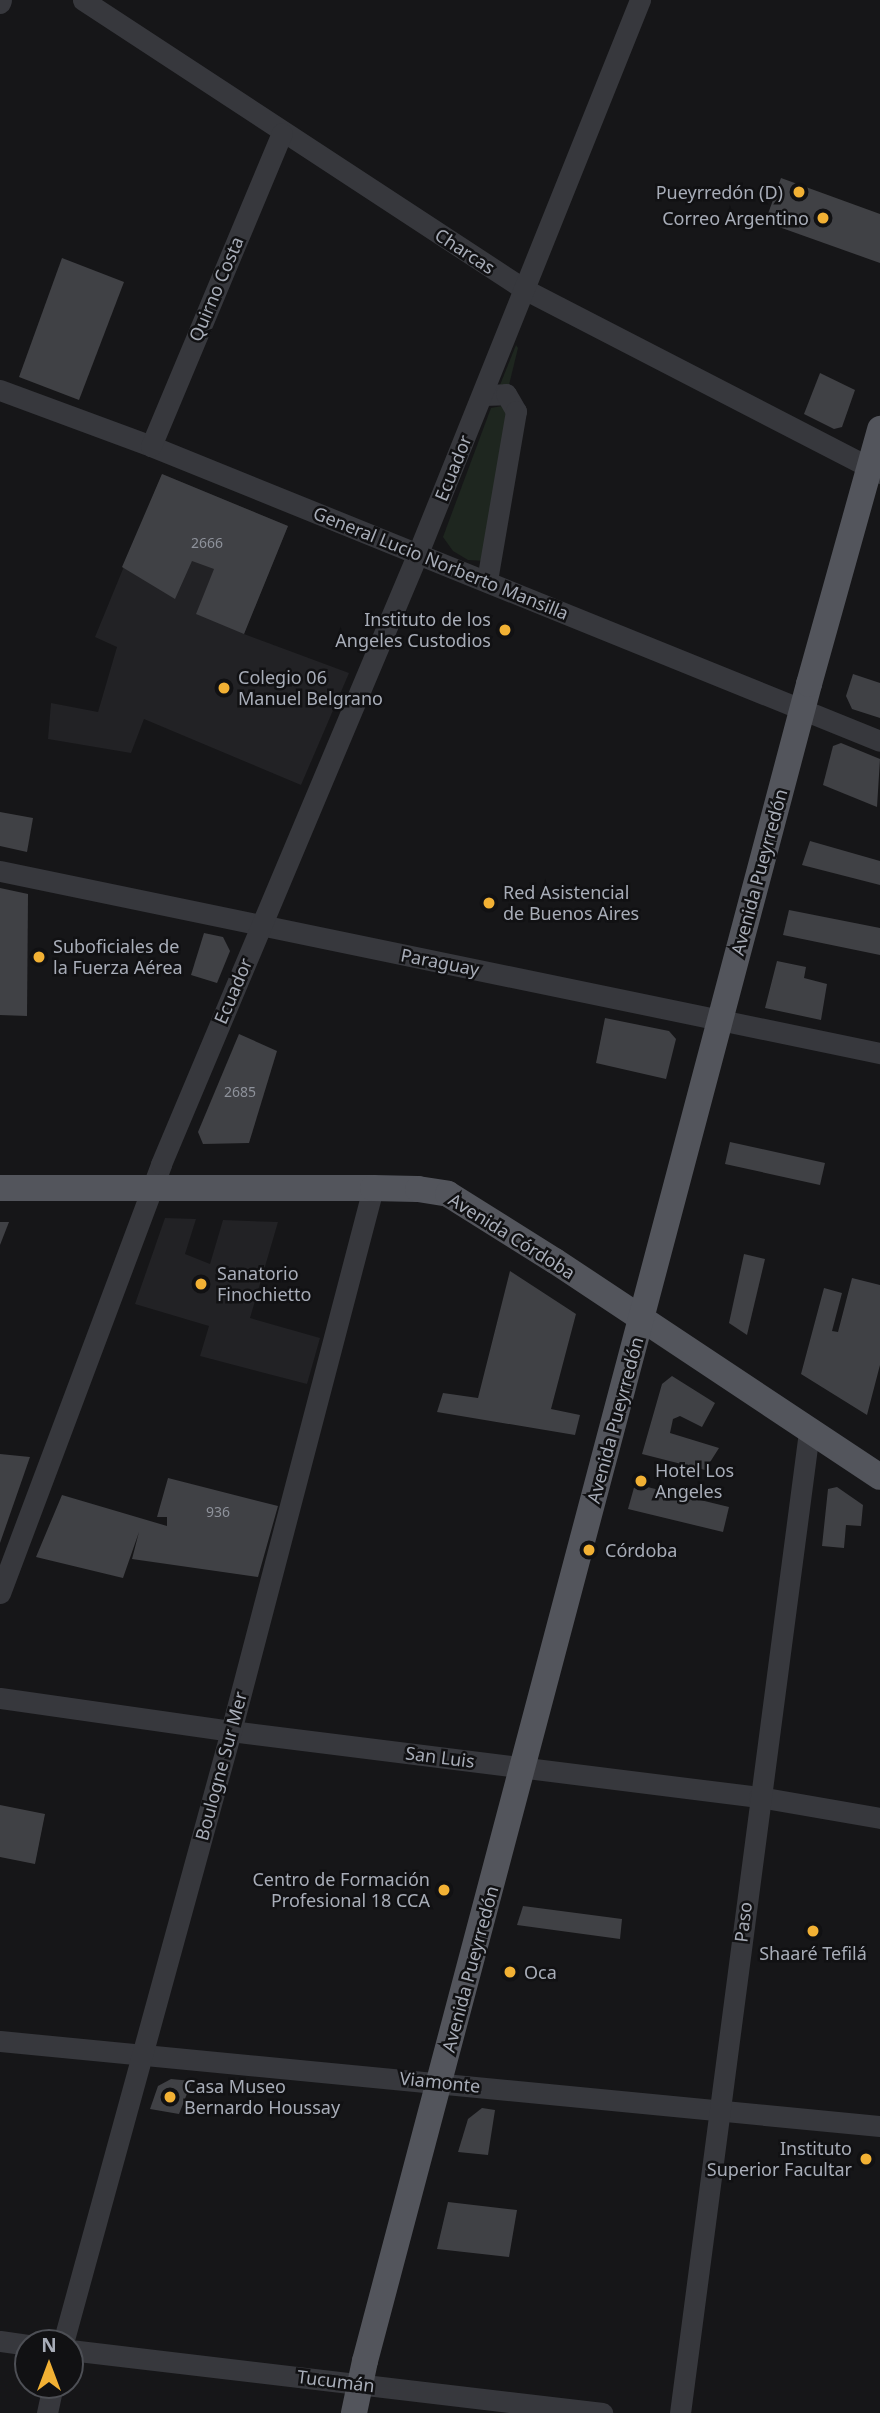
<!DOCTYPE html>
<meta charset="utf-8">
<style>
body{margin:0}
#map{position:relative;width:880px;height:2413px;overflow:hidden;background:#161618;font-family:"Noto Sans",sans-serif}
div>[style]{position:absolute}
[style*='--x']{left:calc(var(--x)*1px);top:calc(var(--y)*1px);width:calc(var(--w)*1px);rotate:calc(var(--a)*1deg)}
.built>*{inset:0;background:#222225}
.green>*{inset:0;background:#1e261f}
.building>*{inset:0;background:#404145}
.minor>*{height:21px;margin:-10.5px;padding:0 10.5px;transform-origin:10.5px;border-radius:10.5px;background:#37383d}
.major>*{height:26px;margin:-13px;padding:0 13px;transform-origin:13px;border-radius:13px;background:#53555c}
.dots>*{width:19px;height:19px;translate:-50% -50%;box-sizing:border-box;border:4px solid #111113;border-radius:50%}
span{translate:-50% -50%;white-space:nowrap;text-align:center;line-height:1.15;-webkit-text-stroke:5px #111113;paint-order:stroke}
.number-label{font-size:14px;color:#8e929b}
.number-label span{-webkit-text-stroke-width:0}
.poi-label{font-size:18px;color:#a8adb8}
.right{translate:-100% -50%;text-align:right}
.left{translate:0 -50%;text-align:left}
.street-label{font-size:18px;color:#a8adb8}
.north{position:absolute;left:14px;top:2329px;width:70px;height:70px;box-sizing:border-box;background:#111113;border:2px solid #4d4f55;border-radius:50%;rotate:0deg;font-size:19px;font-weight:700;line-height:28px;text-align:center;color:#a8adb8}
.north::after{content:'';display:block;margin:auto;width:24px;height:32px;background:#f2b134;clip-path:polygon(50% 0,100% 100%,50% 72%,0 100%)}
</style>
<div id="map">
<div class="built">
<div style="clip-path:polygon(162px 474px,288px 526px,244px 634px,349px 673px,301px 785px,144px 719px,131px 753px,48px 739px,51px 703px,98px 712px,117px 647px,95px 637px)"></div>
<div style="clip-path:polygon(165px 1218px,196px 1219px,185px 1254px,210px 1264px,223px 1220px,278px 1222px,250px 1318px,320px 1338px,307px 1384px,200px 1356px,209px 1326px,135px 1304px)"></div>
</div>
<div class="green">
<div style="clip-path:polygon(516px 345px,518px 348px,508px 389px,500px 385px)"></div>
<div style="clip-path:polygon(502px 406px,508px 410px,486px 561px,468px 560px,453px 551px,443px 537px,491px 408px)"></div>
</div>
<div class="building">
<div style="clip-path:polygon(781px 178px,880px 214px,880px 263px,765px 222px)"></div>
<div style="clip-path:polygon(62px 258px,124px 282px,79px 400px,19px 377px)"></div>
<div style="clip-path:polygon(820px 373px,855px 390px,842px 427px,834px 429px,804px 414px)"></div>
<div style="clip-path:polygon(162px 474px,288px 526px,244px 634px,196px 614px,214px 569px,192px 561px,175px 599px,122px 567px)"></div>
<div style="clip-path:polygon(853px 674px,880px 683px,880px 718px,852px 709px,846px 696px)"></div>
<div style="clip-path:polygon(841px 743px,880px 759px,877px 807px,823px 785px,833px 746px)"></div>
<div style="clip-path:polygon(0 812px,33px 818px,27px 852px,0 846px)"></div>
<div style="clip-path:polygon(810px 841px,880px 861px,880px 885px,802px 865px)"></div>
<div style="clip-path:polygon(0 888px,28px 894px,27px 1016px,0 1015px)"></div>
<div style="clip-path:polygon(789px 910px,880px 928px,880px 955px,783px 935px)"></div>
<div style="clip-path:polygon(204px 933px,223px 937px,230px 951px,217px 983px,191px 975px)"></div>
<div style="clip-path:polygon(777px 961px,806px 967px,804px 978px,827px 984px,821px 1020px,765px 1008px)"></div>
<div style="clip-path:polygon(605px 1018px,669px 1031px,676px 1039px,666px 1079px,596px 1063px)"></div>
<div style="clip-path:polygon(239px 1034px,277px 1051px,249px 1143px,203px 1144px,198px 1132px)"></div>
<div style="clip-path:polygon(730px 1142px,825px 1163px,820px 1185px,725px 1164px)"></div>
<div style="clip-path:polygon(0 1222px,9px 1222px,0 1245px)"></div>
<div style="clip-path:polygon(744px 1254px,765px 1259px,747px 1335px,729px 1323px)"></div>
<div style="clip-path:polygon(510px 1271px,576px 1314px,551px 1409px,580px 1415px,575px 1435px,437px 1412px,443px 1393px,478px 1398px)"></div>
<div style="clip-path:polygon(852px 1278px,880px 1285px,880px 1365px,867px 1415px,801px 1374px,824px 1288px,842px 1293px,832px 1331px,838px 1332px)"></div>
<div style="clip-path:polygon(672px 1376px,715px 1403px,702px 1427px,680px 1416px,673px 1419px,670px 1433px,719px 1448px,705px 1470px,642px 1454px,662px 1384px)"></div>
<div style="clip-path:polygon(0 1454px,30px 1457px,0 1543px)"></div>
<div style="clip-path:polygon(168px 1478px,278px 1506px,258px 1577px,132px 1559px,139px 1532px,123px 1578px,36px 1557px,62px 1495px,167px 1526px,167px 1517px,157px 1517px)"></div>
<div style="clip-path:polygon(635px 1484px,729px 1507px,723px 1532px,628px 1509px)"></div>
<div style="clip-path:polygon(837px 1487px,863px 1505px,861px 1526px,846px 1525px,844px 1548px,822px 1546px,828px 1489px)"></div>
<div style="clip-path:polygon(0 1805px,45px 1814px,35px 1864px,0 1857px)"></div>
<div style="clip-path:polygon(523px 1906px,622px 1919px,620px 1939px,517px 1925px)"></div>
<div style="clip-path:polygon(171px 2079px,192px 2081px,179px 2114px,150px 2109px,158px 2086px)"></div>
<div style="clip-path:polygon(482px 2108px,495px 2110px,488px 2155px,458px 2152px,468px 2119px)"></div>
<div style="clip-path:polygon(448px 2202px,517px 2210px,509px 2257px,437px 2249px)"></div>
</div>
<div class="minor">
<div style="--x:83;--y:0;--w:527;--a:33.24"></div>
<div style="--x:524;--y:289;--w:401;--a:27.3"></div>
<div style="--x:0;--y:3;--w:3;--a:-72"></div>
<div style="--x:0;--y:390;--w:161;--a:20.3"></div>
<div style="--x:151;--y:446;--w:786;--a:22.03"></div>
<div style="--x:483;--y:395;--w:23;--a:-2"></div>
<div style="--x:506;--y:394;--w:20;--a:60"></div>
<div style="--x:516;--y:411;--w:172;--a:99.7"></div>
<div style="--x:151;--y:446;--w:339;--a:-67.3"></div>
<div style="--x:0;--y:871;--w:899;--a:11.69"></div>
<div style="--x:0;--y:1593;--w:458;--a:-69.4"></div>
<div style="--x:161;--y:1164;--w:663;--a:-67.19"></div>
<div style="--x:418;--y:553;--w:596;--a:-68.13"></div>
<div style="--x:0;--y:1698;--w:233;--a:8.1"></div>
<div style="--x:231;--y:1731;--w:532;--a:7.13"></div>
<div style="--x:759;--y:1797;--w:123;--a:9.8"></div>
<div style="--x:0;--y:2041;--w:884;--a:5.52"></div>
<div style="--x:0;--y:2341;--w:28;--a:8"></div>
<div style="--x:63;--y:2343;--w:635;--a:-74.65"></div>
<div style="--x:231;--y:1731;--w:561;--a:-75.34"></div>
<div style="--x:70;--y:2350;--w:536;--a:6.75"></div>
<div style="--x:47;--y:2413;--w:29;--a:-78"></div>
<div style="--x:680;--y:2413;--w:989;--a:-82.51"></div>
</div>
<div class="major">
<div style="--x:0;--y:1188;--w:373;--a:0"></div>
<div style="--x:373;--y:1188;--w:45;--a:1.3"></div>
<div style="--x:418;--y:1189;--w:30;--a:9"></div>
<div style="--x:448;--y:1194;--w:126;--a:32.1"></div>
<div style="--x:555;--y:1261;--w:390;--a:33.6"></div>
<div style="--x:354;--y:2413;--w:53;--a:-78.1"></div>
<div style="--x:365;--y:2361;--w:1735;--a:-75.17"></div>
<div style="--x:809;--y:684;--w:265;--a:-74.4"></div>
</div>
<div class="dots">
<div style="left:799px;top:192px;background:#f2b134"></div>
<div style="left:823px;top:218px;background:#f2b134"></div>
<div style="left:505px;top:630px;background:#f2b134"></div>
<div style="left:224px;top:688px;background:#f2b134"></div>
<div style="left:489px;top:903px;background:#f2b134"></div>
<div style="left:39px;top:957px;background:#f2b134"></div>
<div style="left:201px;top:1284px;background:#f2b134"></div>
<div style="left:641px;top:1481px;background:#f2b134"></div>
<div style="left:589px;top:1550px;background:#f2b134"></div>
<div style="left:444px;top:1890px;background:#f2b134"></div>
<div style="left:813px;top:1931px;background:#f2b134"></div>
<div style="left:510px;top:1972px;background:#f2b134"></div>
<div style="left:170px;top:2097px;background:#f2b134"></div>
<div style="left:866px;top:2159px;background:#f2b134"></div>
</div>
<div class="number-label">
<span style="left:207px;top:543px">2666</span>
<span style="left:240px;top:1092px">2685</span>
<span style="left:218px;top:1512px">936</span>
</div>
<div class="poi-label">
<span class="right" style="left:783px;top:192px">Pueyrredón (D)</span>
<span class="right" style="left:809px;top:218px">Correo Argentino</span>
<span class="right" style="left:491px;top:630px">Instituto de los<br>Angeles Custodios</span>
<span class="left" style="left:238px;top:688px">Colegio 06<br>Manuel Belgrano</span>
<span class="left" style="left:503px;top:903px">Red Asistencial<br>de Buenos Aires</span>
<span class="left" style="left:53px;top:957px">Suboficiales de<br>la Fuerza Aérea</span>
<span class="left" style="left:217px;top:1284px">Sanatorio<br>Finochietto</span>
<span class="left" style="left:655px;top:1481px">Hotel Los<br>Angeles</span>
<span class="left" style="left:605px;top:1550px">Córdoba</span>
<span class="right" style="left:430px;top:1890px">Centro de Formación<br>Profesional 18 CCA</span>
<span style="left:813px;top:1953px">Shaaré Tefilá</span>
<span class="left" style="left:524px;top:1972px">Oca</span>
<span class="left" style="left:184px;top:2097px">Casa Museo<br>Bernardo Houssay</span>
<span class="right" style="left:852px;top:2159px">Instituto<br>Superior Facultar</span>
</div>
<div class="street-label">
<span style="left:465px;top:251px;rotate:33deg">Charcas</span>
<span style="left:216px;top:289px;rotate:-67deg">Quirno Costa</span>
<span style="left:453px;top:468px;rotate:-68deg">Ecuador</span>
<span style="left:441px;top:563px;rotate:22deg">General Lucio Norberto Mansilla</span>
<span style="left:759px;top:872px;rotate:-75deg">Avenida Pueyrredón</span>
<span style="left:440px;top:962px;rotate:11deg">Paraguay</span>
<span style="left:233px;top:991px;rotate:-67deg">Ecuador</span>
<span style="left:512px;top:1236px;rotate:32deg">Avenida Córdoba</span>
<span style="left:615px;top:1420px;rotate:-75deg">Avenida Pueyrredón</span>
<span style="left:440px;top:1757px;rotate:7deg">San Luis</span>
<span style="left:221px;top:1766px;rotate:-75deg">Boulogne Sur Mer</span>
<span style="left:743px;top:1922px;rotate:-83deg">Paso</span>
<span style="left:470px;top:1969px;rotate:-75deg">Avenida Pueyrredón</span>
<span style="left:440px;top:2082px;rotate:6deg">Viamonte</span>
<span style="left:336px;top:2381px;rotate:7deg">Tucumán</span>
</div>
<div class="north">N</div>
</div>
